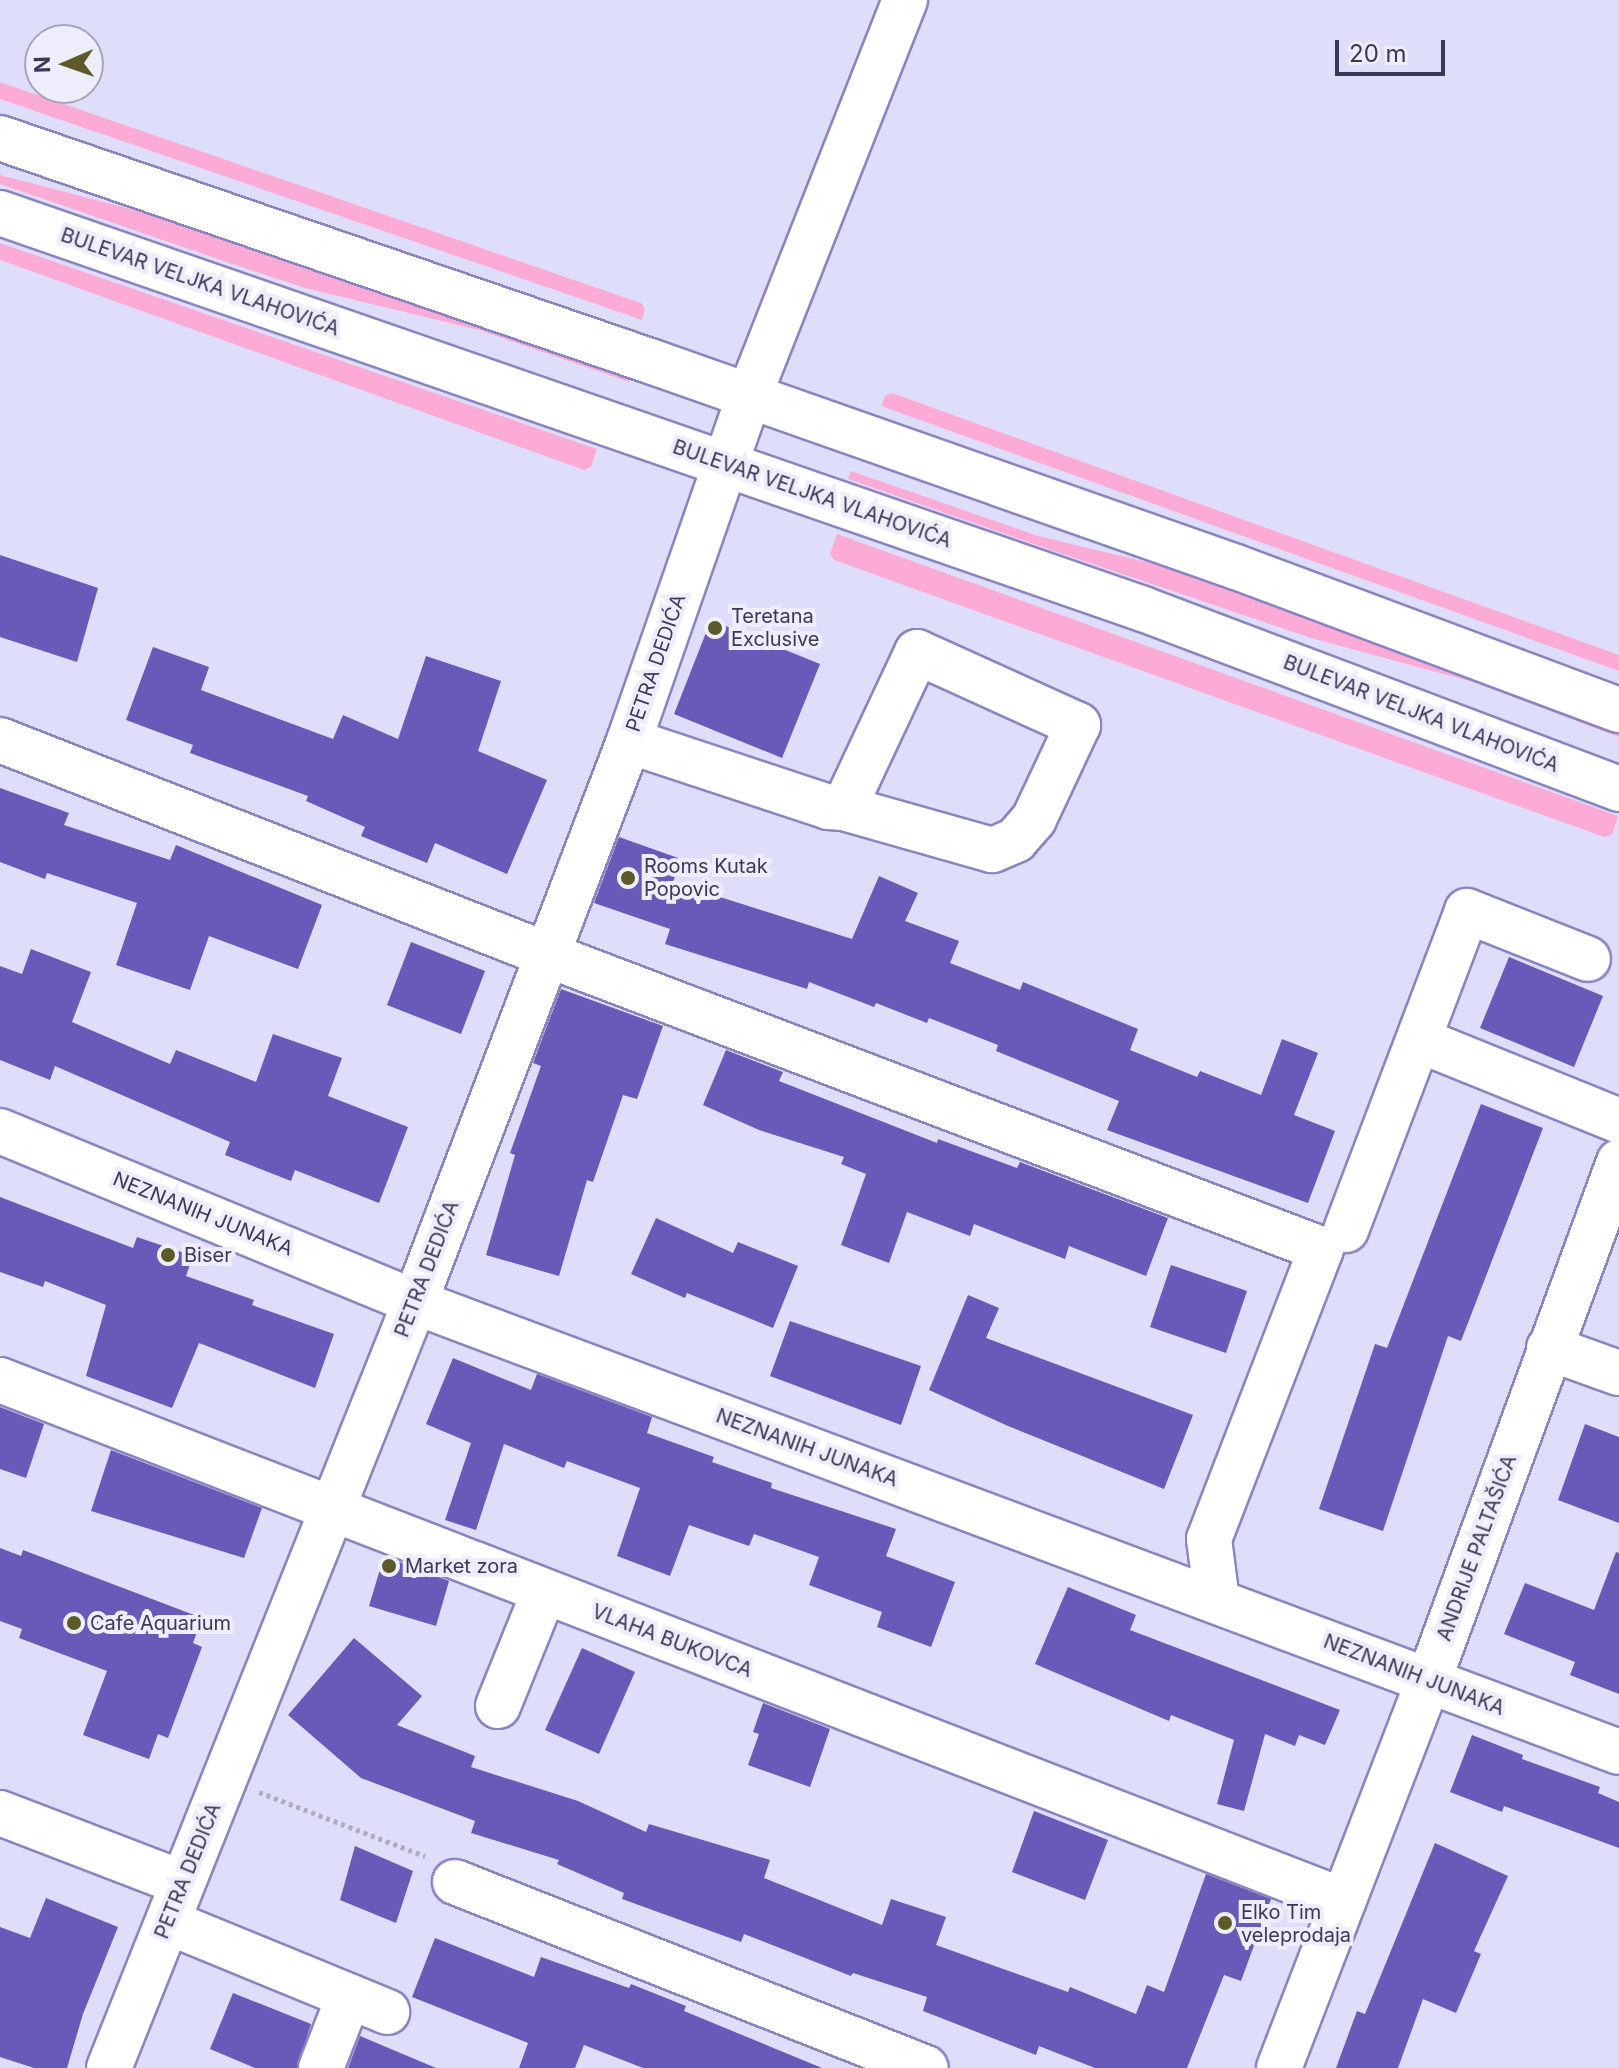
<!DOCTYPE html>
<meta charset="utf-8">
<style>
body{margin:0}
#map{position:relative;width:1619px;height:2068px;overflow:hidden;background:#dfdefa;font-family:Inter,sans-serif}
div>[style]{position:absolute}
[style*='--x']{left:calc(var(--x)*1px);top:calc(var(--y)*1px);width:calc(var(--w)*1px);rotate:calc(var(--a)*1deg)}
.green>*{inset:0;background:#fcabd6}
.building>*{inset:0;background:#685ab9}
.path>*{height:5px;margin-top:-2.5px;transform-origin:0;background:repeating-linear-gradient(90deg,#adabc7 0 4px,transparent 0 8px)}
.roads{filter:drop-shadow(2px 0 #8984c3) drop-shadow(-2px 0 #8984c3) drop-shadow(0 2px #8984c3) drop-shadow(0 -2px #8984c3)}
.minor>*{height:44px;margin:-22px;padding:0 22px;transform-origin:22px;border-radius:22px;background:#fff}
.major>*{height:44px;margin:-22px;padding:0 22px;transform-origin:22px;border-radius:22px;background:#fff}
.dots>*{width:22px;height:22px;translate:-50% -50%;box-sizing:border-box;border:4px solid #ededfb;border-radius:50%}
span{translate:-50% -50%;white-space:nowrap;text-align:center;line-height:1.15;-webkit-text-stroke:8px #ededfb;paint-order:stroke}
.street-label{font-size:20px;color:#3b3955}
.poi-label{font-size:20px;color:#3b3955}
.left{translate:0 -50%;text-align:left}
.north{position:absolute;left:24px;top:24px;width:80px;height:80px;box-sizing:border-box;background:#ededfb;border:2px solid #a6a5b9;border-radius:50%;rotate:268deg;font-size:22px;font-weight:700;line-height:32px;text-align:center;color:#3b3955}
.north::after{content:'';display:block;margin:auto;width:28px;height:36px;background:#5c5a26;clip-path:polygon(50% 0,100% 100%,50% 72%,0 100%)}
.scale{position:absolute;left:1335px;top:40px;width:110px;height:36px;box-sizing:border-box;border:4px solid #3b3955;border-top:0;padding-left:10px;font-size:24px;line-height:28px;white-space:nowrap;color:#3b3955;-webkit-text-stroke:6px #ededfb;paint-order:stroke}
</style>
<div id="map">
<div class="green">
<div style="clip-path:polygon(0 82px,641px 303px,645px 309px,642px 320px,0 99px)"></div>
<div style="clip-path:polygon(0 175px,173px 220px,631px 375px,629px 382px,479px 330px,305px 288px,241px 267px,0 184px)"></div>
<div style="clip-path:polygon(0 243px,597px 449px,591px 467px,584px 470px,0 260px)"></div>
<div style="clip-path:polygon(892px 393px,1619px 655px,1619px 671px,881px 406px,885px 396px)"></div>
<div style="clip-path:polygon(851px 471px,1038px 536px,1192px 573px,1619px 729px,1619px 737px,1473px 682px,1311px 638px,1051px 550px,848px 479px)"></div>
<div style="clip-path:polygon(837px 534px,1618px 816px,1612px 835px,1604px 837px,834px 560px,830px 554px)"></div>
</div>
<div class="building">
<div style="clip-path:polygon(0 555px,98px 588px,77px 662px,0 637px)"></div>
<div style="clip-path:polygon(711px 620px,820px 664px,782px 758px,674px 714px)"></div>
<div style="clip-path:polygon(153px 647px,209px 667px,201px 690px,333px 739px,343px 715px,398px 739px,426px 656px,501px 681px,478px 751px,547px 780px,507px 874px,435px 843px,427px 863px,361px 836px,365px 827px,306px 801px,308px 796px,190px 753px,193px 745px,126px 720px)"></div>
<div style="clip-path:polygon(0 788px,69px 813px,64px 825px,170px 860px,176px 845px,322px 905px,298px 969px,209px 936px,190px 990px,116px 965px,137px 903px,47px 873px,45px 879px,0 862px)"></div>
<div style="clip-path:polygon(619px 837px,681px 859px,673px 882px,852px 939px,879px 876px,918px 893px,905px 921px,959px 941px,950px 963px,1020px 990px,1023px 982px,1138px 1029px,1130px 1050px,1197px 1077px,1200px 1071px,1261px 1095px,1282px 1039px,1318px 1053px,1294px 1115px,1335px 1131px,1308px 1203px,1107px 1130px,1119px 1101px,996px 1051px,998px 1045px,929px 1018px,927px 1023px,876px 1003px,874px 1007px,809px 982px,807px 989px,665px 944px,670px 929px,594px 903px)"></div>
<div style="clip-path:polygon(411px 942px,485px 971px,461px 1034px,387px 1005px)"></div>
<div style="clip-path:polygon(31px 949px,91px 972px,72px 1022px,170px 1064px,176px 1050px,256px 1082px,273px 1034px,342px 1058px,328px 1096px,408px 1127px,379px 1203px,295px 1170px,291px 1181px,225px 1155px,230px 1142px,55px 1066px,50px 1080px,0 1060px,0 966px,22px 974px)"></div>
<div style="clip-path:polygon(1509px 957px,1603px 996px,1574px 1067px,1480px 1028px)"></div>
<div style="clip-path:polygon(561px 989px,663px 1026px,637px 1099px,623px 1095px,593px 1182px,587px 1180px,559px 1276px,486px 1255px,515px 1155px,510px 1153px,541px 1066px,533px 1063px)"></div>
<div style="clip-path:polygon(726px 1050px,783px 1072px,779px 1081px,937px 1143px,938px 1139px,1017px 1168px,1020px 1162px,1168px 1218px,1146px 1276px,1069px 1246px,1065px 1259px,974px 1224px,970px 1236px,907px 1212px,889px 1263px,841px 1245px,866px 1174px,841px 1164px,844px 1157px,759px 1130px,703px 1105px)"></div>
<div style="clip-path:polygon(1481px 1104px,1543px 1128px,1461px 1341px,1448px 1336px,1383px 1531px,1319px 1509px,1375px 1344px,1387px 1348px)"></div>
<div style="clip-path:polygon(0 1197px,133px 1248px,137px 1237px,193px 1256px,186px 1276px,254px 1300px,252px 1305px,334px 1334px,315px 1388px,199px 1343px,172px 1408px,86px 1376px,106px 1305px,45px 1281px,43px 1287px,0 1272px)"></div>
<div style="clip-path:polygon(656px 1218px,733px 1253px,738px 1242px,798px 1266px,773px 1328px,687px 1293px,685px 1298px,631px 1274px)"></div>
<div style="clip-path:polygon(1171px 1265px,1247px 1291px,1226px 1353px,1150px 1327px)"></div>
<div style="clip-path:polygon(968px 1295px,999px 1308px,986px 1338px,1193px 1415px,1164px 1489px,1008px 1426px,929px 1390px)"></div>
<div style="clip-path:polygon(790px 1321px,921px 1366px,901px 1425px,770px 1376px)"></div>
<div style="clip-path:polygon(453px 1358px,531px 1390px,537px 1374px,652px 1417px,647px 1433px,714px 1457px,712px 1462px,772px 1483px,771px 1488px,896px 1529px,886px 1556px,955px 1582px,931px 1647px,877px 1627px,882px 1612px,809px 1585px,819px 1557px,754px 1534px,749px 1546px,689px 1525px,670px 1576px,617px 1556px,640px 1488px,567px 1461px,564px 1468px,504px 1444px,476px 1530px,445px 1520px,471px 1443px,426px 1424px)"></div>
<div style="clip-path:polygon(0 1407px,44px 1424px,26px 1478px,0 1469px)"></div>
<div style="clip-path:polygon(1585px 1424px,1619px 1437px,1619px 1523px,1558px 1500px)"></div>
<div style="clip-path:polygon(111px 1450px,262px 1508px,244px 1558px,91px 1511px)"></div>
<div style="clip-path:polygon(0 1548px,21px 1556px,23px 1550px,202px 1618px,193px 1643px,202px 1647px,168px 1738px,158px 1734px,149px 1759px,83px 1735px,107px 1671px,19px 1638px,22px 1629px,0 1621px)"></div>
<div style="clip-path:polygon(1616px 1552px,1619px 1553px,1619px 1694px,1570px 1675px,1575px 1662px,1504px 1634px,1525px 1583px,1594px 1610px)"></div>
<div style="clip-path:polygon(384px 1556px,449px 1581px,436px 1626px,369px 1606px)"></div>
<div style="clip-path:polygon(1068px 1587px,1136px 1615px,1130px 1630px,1340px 1710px,1325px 1745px,1299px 1735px,1295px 1746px,1265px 1734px,1244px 1811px,1217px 1804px,1234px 1740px,1171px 1715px,1169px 1721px,1035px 1664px)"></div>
<div style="clip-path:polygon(354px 1638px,422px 1696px,397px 1725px,475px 1756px,471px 1767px,578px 1801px,646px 1832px,649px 1824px,770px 1860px,764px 1878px,882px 1925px,891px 1899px,946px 1917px,936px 1945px,1068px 1992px,1070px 1987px,1136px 2014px,1147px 1985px,1164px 1992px,1206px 1874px,1271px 1899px,1241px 1981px,1224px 1975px,1187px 2068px,1095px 2068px,1039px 2046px,1036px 2055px,923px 2011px,927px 1997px,853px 1973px,851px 1976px,744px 1934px,741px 1942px,622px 1899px,624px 1893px,557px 1864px,559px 1860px,471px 1833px,475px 1821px,361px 1778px,288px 1715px)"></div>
<div style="clip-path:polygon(582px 1648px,635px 1672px,599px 1754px,545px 1730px)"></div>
<div style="clip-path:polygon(763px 1703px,830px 1729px,810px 1787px,748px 1765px,759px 1734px,753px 1732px)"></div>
<div style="clip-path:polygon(1472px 1735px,1523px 1755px,1522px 1759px,1600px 1787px,1598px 1793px,1619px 1802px,1619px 1848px,1504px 1806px,1502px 1812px,1450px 1792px)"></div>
<div style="clip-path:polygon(1034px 1811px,1108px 1840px,1085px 1900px,1012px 1872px)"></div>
<div style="clip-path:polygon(1435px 1843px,1508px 1876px,1474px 1951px,1481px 1954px,1456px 2013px,1423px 1999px,1398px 2068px,1336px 2068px,1357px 2011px,1365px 2014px)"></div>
<div style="clip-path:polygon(355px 1846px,413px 1871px,396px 1923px,340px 1900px)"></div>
<div style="clip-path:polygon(46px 1898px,118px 1927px,83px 2014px,67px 2068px,34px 2068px,0 2057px,0 1927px,30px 1938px)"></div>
<div style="clip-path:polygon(435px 1938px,534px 1977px,541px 1957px,629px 1988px,631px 1984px,686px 2006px,684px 2011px,822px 2068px,643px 2068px,584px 2045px,575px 2068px,519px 2068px,528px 2043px,412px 1997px)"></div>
<div style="clip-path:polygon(233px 1993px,311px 2024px,297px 2068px,255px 2068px,210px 2049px)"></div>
<div style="clip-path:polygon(360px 2036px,436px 2068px,348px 2068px)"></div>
</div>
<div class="path">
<div style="--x:259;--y:1792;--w:178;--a:21.1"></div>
</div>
<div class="roads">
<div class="minor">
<div style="--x:0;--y:740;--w:589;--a:21.42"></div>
<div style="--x:548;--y:955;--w:827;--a:20.82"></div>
<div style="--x:1321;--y:1249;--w:311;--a:111.1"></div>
<div style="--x:1209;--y:1539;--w:63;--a:82.6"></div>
<div style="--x:629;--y:741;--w:210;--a:18.3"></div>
<div style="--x:828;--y:807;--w:16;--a:4"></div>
<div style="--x:844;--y:808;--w:172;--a:-64.9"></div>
<div style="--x:917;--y:652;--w:177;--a:24.4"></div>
<div style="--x:1078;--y:725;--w:104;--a:115.1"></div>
<div style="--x:1034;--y:819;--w:28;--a:131"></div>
<div style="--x:1016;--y:840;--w:26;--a:157"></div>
<div style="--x:992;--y:850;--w:154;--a:-164.2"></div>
<div style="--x:1419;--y:1040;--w:216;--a:22"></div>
<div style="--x:0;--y:1131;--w:449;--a:22.4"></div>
<div style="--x:415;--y:1302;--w:1285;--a:20.49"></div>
<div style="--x:1346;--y:1230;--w:341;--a:-69.2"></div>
<div style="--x:1467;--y:911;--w:130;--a:21.6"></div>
<div style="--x:1549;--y:1348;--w:74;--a:19.7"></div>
<div style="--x:0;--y:1380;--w:1441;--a:21.19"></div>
<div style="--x:498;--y:1706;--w:123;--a:-68"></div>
<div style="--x:0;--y:1813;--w:195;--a:21"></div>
<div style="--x:455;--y:1882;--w:506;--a:21.55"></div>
<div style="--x:168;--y:1922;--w:237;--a:22.3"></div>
<div style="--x:109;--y:2068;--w:825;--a:-68.22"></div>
<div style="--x:415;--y:1302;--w:600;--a:-69.12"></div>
<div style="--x:629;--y:741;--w:365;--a:-70.8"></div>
<div style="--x:749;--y:396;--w:426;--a:-68.5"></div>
<div style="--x:321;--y:2068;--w:77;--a:-68.7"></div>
<div style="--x:1279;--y:2068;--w:416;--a:-68.9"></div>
<div style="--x:1429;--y:1680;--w:552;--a:-69.86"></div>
</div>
<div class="major">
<div style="--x:0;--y:138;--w:687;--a:18.94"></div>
<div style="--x:650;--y:361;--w:621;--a:19.37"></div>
<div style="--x:1236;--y:567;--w:409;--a:20.5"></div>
<div style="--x:0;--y:213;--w:1210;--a:19.11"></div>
<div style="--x:1143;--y:609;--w:509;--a:20.71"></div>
</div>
</div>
<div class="dots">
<div style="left:715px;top:628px;background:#5c5a26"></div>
<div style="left:628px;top:878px;background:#5c5a26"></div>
<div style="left:168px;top:1255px;background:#5c5a26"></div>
<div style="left:389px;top:1566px;background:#5c5a26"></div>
<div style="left:74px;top:1623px;background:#5c5a26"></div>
<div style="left:1225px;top:1923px;background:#5c5a26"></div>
</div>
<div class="street-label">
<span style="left:200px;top:282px;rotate:19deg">BULEVAR VELJKA VLAHOVIĆA</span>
<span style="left:812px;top:494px;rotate:19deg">BULEVAR VELJKA VLAHOVIĆA</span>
<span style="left:656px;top:663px;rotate:-71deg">PETRA DEDIĆA</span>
<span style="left:1421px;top:714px;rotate:21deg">BULEVAR VELJKA VLAHOVIĆA</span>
<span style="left:203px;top:1214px;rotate:22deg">NEZNANIH JUNAKA</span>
<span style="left:427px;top:1269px;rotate:-69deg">PETRA DEDIĆA</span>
<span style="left:807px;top:1448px;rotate:20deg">NEZNANIH JUNAKA</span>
<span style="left:1477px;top:1548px;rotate:-70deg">ANDRIJE PALTAŠIĆA</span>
<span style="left:672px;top:1641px;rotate:21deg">VLAHA BUKOVCA</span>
<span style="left:1414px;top:1675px;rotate:21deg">NEZNANIH JUNAKA</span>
<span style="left:188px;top:1871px;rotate:-68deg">PETRA DEDIĆA</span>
</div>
<div class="poi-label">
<span class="left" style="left:731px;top:628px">Teretana<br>Exclusive</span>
<span class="left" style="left:644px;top:878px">Rooms Kutak<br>Popovic</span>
<span class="left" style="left:184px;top:1255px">Biser</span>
<span class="left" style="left:405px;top:1566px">Market zora</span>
<span class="left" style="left:90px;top:1623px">Cafe Aquarium</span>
<span class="left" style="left:1241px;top:1924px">Elko Tim<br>veleprodaja</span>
</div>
<div class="north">N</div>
<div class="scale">20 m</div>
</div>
